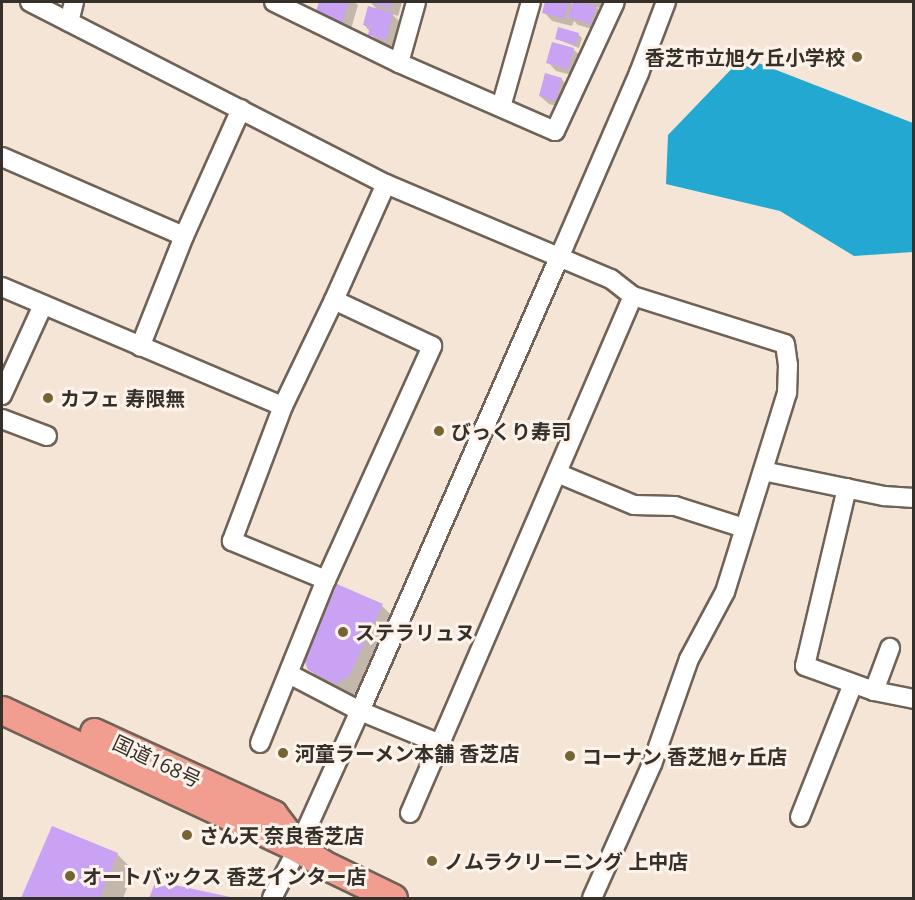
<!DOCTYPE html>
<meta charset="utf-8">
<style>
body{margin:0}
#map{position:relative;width:915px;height:900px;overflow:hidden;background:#f4e5d7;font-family:"Open Sans","Noto Sans JP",sans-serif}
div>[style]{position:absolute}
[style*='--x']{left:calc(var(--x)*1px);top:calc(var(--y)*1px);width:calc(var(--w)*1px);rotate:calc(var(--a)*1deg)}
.water>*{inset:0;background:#23a8d1}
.shadow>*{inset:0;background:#0003}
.building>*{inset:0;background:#c9a2f4}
.roads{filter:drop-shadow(2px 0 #6f6256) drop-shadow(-2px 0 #6f6256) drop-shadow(0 2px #6f6256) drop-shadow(0 -2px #6f6256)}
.minor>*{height:18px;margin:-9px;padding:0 9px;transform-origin:9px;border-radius:9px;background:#fff}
.highway>*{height:27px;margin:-13.5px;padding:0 13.5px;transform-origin:13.5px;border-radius:13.5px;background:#f19d90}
.dots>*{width:16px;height:16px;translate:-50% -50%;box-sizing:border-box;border:3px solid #fdf3eb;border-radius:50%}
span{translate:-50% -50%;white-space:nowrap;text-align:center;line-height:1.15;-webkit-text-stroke:6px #fdf3eb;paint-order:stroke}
.poi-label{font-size:20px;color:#36302a;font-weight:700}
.right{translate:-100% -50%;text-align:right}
.left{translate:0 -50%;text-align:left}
.street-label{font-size:20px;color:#36302a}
.frame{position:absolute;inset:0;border:3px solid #36302a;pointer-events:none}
</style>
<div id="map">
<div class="water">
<div style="clip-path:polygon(743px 57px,913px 123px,913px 252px,854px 256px,780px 211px,666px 184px,668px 135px)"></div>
</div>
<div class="shadow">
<div style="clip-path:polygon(320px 2px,354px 2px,358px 5px,351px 29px,325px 22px,317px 13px)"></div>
<div style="clip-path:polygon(370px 2px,402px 2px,398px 16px,392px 14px,401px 23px,394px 47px,378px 43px,364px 24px,379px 11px)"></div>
<div style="clip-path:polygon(547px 2px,570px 2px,573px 5px,574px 2px,609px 2px,607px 10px,596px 7px,604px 15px,599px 31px,578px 25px,574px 21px,572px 26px,552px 21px,544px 12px)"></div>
<div style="clip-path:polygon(578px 34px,582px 38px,579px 48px,557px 39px)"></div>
<div style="clip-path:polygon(573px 49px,582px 57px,576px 76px,556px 71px,548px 62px)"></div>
<div style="clip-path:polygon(561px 79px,570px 87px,564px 108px,549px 104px,540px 96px)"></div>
<div style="clip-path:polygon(382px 606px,399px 622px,366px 693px,354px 700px,327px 687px,310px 670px)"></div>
<div style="clip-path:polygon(53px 828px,117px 854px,134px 871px,123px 898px,23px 898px)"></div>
<div style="clip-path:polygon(157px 882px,232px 898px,151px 898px)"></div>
</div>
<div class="building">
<div style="clip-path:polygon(319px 2px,348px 2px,343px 22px,315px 14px)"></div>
<div style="clip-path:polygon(368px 2px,392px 2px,390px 8px)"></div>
<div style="clip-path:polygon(545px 2px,569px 2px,564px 19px,542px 13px)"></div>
<div style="clip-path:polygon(573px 2px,596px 5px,591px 24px,568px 17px)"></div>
<div style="clip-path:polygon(368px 6px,393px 13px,386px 40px,368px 35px,370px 27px,363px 25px)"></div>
<div style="clip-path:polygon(558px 27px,579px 33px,576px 45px,555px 39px)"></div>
<div style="clip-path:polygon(552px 42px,574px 48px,568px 69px,546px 63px)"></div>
<div style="clip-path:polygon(545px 73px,562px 78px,556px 101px,539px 96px)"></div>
<div style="clip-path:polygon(337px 584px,383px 604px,349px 676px,336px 684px,308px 670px,304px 660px)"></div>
<div style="clip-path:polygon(52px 826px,118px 853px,100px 898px,21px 898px)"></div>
<div style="clip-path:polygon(156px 881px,235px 898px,149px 898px)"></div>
</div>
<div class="roads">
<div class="minor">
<div style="--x:30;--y:2;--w:400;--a:27.1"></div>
<div style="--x:386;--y:184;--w:244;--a:22.9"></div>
<div style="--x:611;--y:279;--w:28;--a:38"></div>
<div style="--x:633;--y:296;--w:159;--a:17.5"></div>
<div style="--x:785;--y:344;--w:21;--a:82"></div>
<div style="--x:788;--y:365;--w:28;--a:92"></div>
<div style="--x:787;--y:393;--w:208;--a:107.3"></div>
<div style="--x:725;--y:592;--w:76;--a:118.2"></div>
<div style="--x:689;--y:659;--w:111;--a:109.4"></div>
<div style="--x:652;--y:764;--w:147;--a:114.1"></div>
<div style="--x:274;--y:2;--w:139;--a:26"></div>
<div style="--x:399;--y:63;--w:170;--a:23.6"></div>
<div style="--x:555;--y:131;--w:142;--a:-65.1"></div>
<div style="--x:69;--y:22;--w:21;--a:-76"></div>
<div style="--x:399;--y:63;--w:63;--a:-74.4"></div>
<div style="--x:501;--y:107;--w:109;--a:-74.1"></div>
<div style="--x:2;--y:157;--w:198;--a:23.5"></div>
<div style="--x:184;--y:236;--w:119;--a:111.6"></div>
<div style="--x:184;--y:236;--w:139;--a:-65.8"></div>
<div style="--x:2;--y:287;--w:305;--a:23"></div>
<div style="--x:2;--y:395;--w:99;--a:-65.5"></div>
<div style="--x:2;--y:419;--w:48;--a:20.7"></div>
<div style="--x:763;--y:471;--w:124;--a:11.7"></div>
<div style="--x:884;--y:496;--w:30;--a:4"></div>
<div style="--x:557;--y:473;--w:83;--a:22.6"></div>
<div style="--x:634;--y:505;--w:41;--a:1.4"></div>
<div style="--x:675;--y:506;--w:72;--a:17.7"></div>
<div style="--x:847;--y:488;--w:183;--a:103.3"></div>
<div style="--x:805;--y:666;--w:73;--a:19.9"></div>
<div style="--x:874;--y:691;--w:41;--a:11.3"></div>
<div style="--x:326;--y:580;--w:102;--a:-157.5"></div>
<div style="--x:232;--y:541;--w:144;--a:-69.3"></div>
<div style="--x:283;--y:406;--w:118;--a:-64.3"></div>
<div style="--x:334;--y:300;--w:127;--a:-65.9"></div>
<div style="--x:289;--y:674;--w:80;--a:27.5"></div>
<div style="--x:360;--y:711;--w:87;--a:22.4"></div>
<div style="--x:874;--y:691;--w:46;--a:-69.6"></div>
<div style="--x:260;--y:743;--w:176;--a:-68"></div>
<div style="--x:326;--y:580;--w:257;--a:-65.6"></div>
<div style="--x:432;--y:346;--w:108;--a:-154.9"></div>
<div style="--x:410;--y:813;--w:563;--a:-66.67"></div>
<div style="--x:800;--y:817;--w:143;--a:-68.3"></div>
<div style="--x:272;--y:898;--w:56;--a:-62.5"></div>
<div style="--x:298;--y:848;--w:150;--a:-65.7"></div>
<div style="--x:360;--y:711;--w:495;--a:-66.3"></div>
<div style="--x:559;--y:258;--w:202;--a:-66.6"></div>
<div style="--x:639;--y:73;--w:76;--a:-69.2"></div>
</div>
<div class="highway">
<div style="--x:2;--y:710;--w:327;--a:25"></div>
<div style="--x:298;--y:848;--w:36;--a:32"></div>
<div style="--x:329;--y:867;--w:71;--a:25.8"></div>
<div style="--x:94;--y:732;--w:197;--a:24.6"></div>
<div style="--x:273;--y:814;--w:39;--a:53"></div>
</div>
</div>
<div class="dots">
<div style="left:857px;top:57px;background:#766432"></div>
<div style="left:48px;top:398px;background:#766432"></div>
<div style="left:439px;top:431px;background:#766432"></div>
<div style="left:343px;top:632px;background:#766432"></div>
<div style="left:283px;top:753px;background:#766432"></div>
<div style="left:570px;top:756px;background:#766432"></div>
<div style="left:187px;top:835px;background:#766432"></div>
<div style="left:432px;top:861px;background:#766432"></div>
<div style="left:70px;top:876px;background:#766432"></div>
</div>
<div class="poi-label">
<span class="right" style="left:845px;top:57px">香芝市立旭ケ丘小学校</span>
<span class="left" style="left:60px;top:398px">カフェ 寿限無</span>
<span class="left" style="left:451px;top:431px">びっくり寿司</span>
<span class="left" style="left:355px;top:632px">ステラリュヌ</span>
<span class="left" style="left:295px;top:753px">河童ラーメン本舗 香芝店</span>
<span class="left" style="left:582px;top:756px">コーナン 香芝旭ヶ丘店</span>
<span class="left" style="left:199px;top:835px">さん天 奈良香芝店</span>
<span class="left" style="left:444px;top:861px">ノムラクリーニング 上中店</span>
<span class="left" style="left:82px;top:876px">オートバックス 香芝インター店</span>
</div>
<div class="street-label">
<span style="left:157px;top:761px;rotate:25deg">国道168号</span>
</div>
<div class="frame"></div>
</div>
